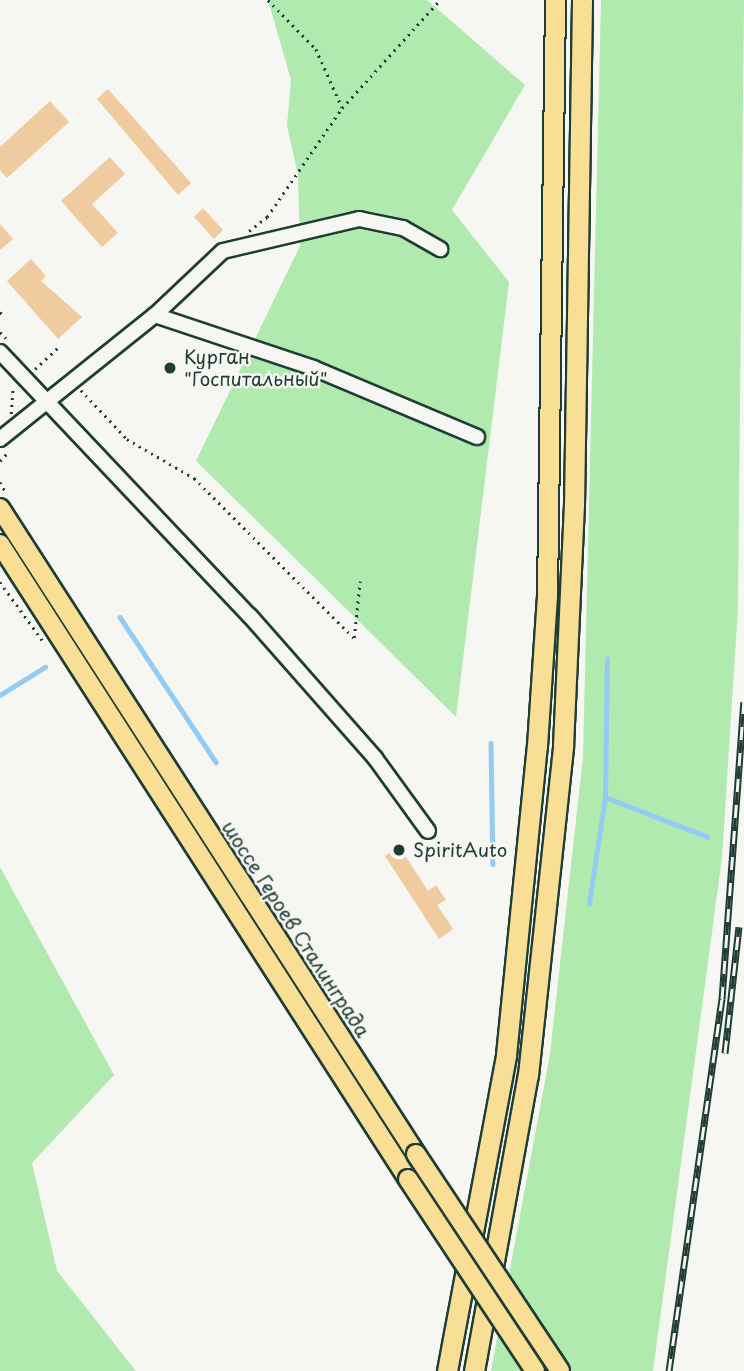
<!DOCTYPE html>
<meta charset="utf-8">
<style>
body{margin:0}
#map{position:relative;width:744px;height:1371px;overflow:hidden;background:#f6f6f2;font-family:"Playpen Sans",sans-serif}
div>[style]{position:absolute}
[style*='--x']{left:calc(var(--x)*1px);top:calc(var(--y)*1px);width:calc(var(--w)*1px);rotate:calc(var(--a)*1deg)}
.green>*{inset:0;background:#b1eaae}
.stream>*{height:4.5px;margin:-2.25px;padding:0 2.25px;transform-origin:2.25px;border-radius:2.25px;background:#94cbf3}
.building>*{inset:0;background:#efcb9f}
.path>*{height:2.5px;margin-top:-1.25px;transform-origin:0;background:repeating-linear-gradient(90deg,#1f3d34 0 2px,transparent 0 7px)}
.roads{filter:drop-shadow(2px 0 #1f3d34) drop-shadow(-2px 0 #1f3d34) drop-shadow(0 2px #1f3d34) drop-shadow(0 -2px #1f3d34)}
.minor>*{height:14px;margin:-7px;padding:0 7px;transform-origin:7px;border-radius:7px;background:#f6f6f2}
.major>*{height:18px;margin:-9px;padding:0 9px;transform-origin:9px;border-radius:9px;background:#f9df96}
.highway>*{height:19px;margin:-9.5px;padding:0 9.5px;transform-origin:9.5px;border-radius:9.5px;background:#f9df96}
.rail>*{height:7px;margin-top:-3.5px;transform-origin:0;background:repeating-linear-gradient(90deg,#f6f6f2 0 13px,#1f3d34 0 26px);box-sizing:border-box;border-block:2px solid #1f3d34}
.bridges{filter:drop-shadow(2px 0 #1f3d34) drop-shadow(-2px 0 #1f3d34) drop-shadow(0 2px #1f3d34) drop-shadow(0 -2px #1f3d34)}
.major-bridge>*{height:18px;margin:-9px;padding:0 9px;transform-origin:9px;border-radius:9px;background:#f9df96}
.dots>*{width:19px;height:19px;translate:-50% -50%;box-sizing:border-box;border:4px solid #f6f6f2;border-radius:50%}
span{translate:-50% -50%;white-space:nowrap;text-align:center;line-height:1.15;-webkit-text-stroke:5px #f6f6f2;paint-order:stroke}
.poi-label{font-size:19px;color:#1f3d34}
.left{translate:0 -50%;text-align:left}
.street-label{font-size:19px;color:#1f3d34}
</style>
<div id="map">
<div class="green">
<div style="clip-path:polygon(268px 0,427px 0,525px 85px,452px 210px,509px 282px,456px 717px,196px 461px,300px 246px,298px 175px,287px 126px,291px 80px)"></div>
<div style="clip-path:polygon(601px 0,744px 0,738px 608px,722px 858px,653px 1371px,491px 1371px,550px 1054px,583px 757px)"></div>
<div style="clip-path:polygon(0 867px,114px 1075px,32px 1163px,57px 1271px,136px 1371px,0 1371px)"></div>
</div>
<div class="stream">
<div style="--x:120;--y:617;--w:174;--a:56.5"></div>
<div style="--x:0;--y:695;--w:53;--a:-31.9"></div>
<div style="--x:491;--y:743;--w:121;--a:89.1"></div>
<div style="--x:605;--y:797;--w:110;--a:21.2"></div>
<div style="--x:589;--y:904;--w:108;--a:-81.5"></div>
<div style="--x:605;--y:797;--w:138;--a:-89.2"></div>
</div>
<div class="building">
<div style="clip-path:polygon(108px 89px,191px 183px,178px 195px,97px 99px)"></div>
<div style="clip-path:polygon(50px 101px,69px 122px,7px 178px,0 170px,0 147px)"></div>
<div style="clip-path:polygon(110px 157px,125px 174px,92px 204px,118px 233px,102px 247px,61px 201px)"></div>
<div style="clip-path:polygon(203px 208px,223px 230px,214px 239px,194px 217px)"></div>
<div style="clip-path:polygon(0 224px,13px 239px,0 250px)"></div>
<div style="clip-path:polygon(31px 259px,46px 276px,41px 281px,82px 317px,58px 339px,7px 281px)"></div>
<div style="clip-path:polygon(399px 846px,428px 891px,436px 885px,446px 900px,437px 905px,453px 929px,439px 939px,385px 856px)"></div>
</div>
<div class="path">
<div style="--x:268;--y:0;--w:69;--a:45.6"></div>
<div style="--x:316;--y:49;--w:64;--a:65.9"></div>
<div style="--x:249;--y:231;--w:23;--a:-38"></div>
<div style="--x:267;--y:217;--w:132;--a:-55.5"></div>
<div style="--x:342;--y:108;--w:146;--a:-47.8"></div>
<div style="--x:0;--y:312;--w:7;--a:45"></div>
<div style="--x:0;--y:332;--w:11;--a:45"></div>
<div style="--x:35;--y:369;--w:35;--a:-43"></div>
<div style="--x:81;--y:390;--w:67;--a:46.8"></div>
<div style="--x:127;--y:439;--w:78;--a:30.2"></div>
<div style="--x:194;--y:478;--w:226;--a:45"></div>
<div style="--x:11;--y:414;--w:28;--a:-86"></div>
<div style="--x:0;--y:461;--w:13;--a:-48"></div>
<div style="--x:0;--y:482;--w:14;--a:60"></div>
<div style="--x:0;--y:582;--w:77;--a:54"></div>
<div style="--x:354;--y:638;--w:57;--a:-84"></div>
</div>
<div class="roads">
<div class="minor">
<div style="--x:155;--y:315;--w:167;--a:18.5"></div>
<div style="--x:313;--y:368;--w:178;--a:22.8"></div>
<div style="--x:0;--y:352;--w:364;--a:46.6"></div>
<div style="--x:250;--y:616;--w:189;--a:48.6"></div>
<div style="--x:375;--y:758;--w:90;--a:54"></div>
<div style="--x:0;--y:439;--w:198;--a:-38.7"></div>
<div style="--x:155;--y:315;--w:93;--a:-43.3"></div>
<div style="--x:223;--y:251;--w:140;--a:-13.2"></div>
<div style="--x:359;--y:219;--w:45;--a:11.6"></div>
<div style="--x:403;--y:228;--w:43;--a:29.6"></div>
</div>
<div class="major">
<div style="--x:0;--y:508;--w:768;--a:57.22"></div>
<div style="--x:0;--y:544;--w:755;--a:57.28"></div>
</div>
<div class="highway">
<div style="--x:447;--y:1371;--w:321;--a:-79.4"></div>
<div style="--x:506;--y:1055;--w:311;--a:-84.3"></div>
<div style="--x:537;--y:746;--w:150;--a:-86.2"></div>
<div style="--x:547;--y:596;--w:596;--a:-89.23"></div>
<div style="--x:474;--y:1371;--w:301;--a:-79.7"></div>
<div style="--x:528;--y:1075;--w:331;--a:-83.9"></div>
<div style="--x:563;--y:746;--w:241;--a:-87.4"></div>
<div style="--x:574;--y:505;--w:505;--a:-89.09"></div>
</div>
</div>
<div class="rail">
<div style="--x:725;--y:1053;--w:127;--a:-83.7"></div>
<div style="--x:669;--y:1371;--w:376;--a:-81.9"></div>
<div style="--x:722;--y:999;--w:298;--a:-85.8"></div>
</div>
<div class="bridges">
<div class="major-bridge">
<div style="--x:416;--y:1154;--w:260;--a:56.4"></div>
<div style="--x:408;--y:1179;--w:230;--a:56.5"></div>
</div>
</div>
<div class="dots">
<div style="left:170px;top:368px;background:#1f3d34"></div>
<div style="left:399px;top:850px;background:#1f3d34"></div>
</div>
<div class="poi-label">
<span class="left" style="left:184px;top:368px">Курган<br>"Госпитальный"</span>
<span class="left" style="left:413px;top:850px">SpiritAuto</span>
</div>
<div class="street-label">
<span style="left:296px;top:929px;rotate:57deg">шоссе Героев Сталинграда</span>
</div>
</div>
